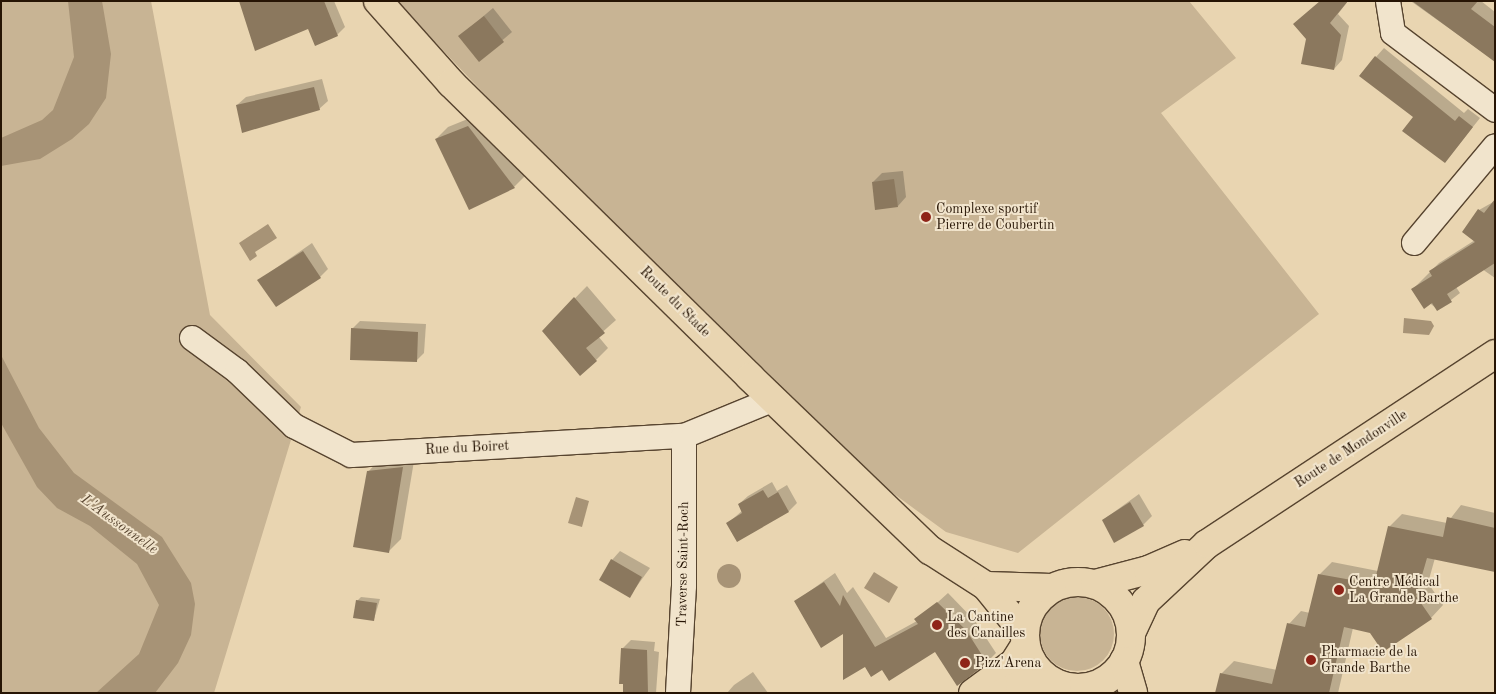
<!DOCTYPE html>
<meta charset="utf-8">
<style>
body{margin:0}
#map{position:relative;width:1496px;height:694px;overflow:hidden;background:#e9d5b1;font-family:"Old Standard TT",serif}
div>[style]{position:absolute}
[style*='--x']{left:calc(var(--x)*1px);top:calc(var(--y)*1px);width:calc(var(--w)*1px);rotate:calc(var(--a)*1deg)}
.green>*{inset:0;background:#c8b494}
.round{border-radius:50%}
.water>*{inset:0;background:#a79376}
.shadow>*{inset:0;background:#0003}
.building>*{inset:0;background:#8b785e}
.roads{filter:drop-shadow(1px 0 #57442f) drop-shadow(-1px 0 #57442f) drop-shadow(0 1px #57442f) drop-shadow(0 -1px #57442f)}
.minor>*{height:24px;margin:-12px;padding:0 12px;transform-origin:12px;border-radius:12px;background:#f1e4cc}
.major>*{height:28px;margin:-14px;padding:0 14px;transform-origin:14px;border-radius:14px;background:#e9d5b1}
.major>.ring{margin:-14px;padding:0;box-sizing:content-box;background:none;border:28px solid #e9d5b1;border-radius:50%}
.dots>*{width:14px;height:14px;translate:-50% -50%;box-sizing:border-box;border:2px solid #f1e4cc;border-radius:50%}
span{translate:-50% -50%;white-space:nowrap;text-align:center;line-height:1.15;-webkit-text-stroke:4px #f1e4cc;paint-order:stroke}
.poi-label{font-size:14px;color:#261404}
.left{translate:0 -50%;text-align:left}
.street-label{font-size:14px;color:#261404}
.water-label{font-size:15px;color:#5a4732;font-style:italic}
.frame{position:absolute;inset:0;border:2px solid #261404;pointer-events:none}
</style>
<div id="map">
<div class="green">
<div style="clip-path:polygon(1px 1px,151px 1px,210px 315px,301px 407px,214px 693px,1px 693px)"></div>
<div style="clip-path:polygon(396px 1px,1189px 1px,1236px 58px,1161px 113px,1319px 314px,1018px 553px,946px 532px,886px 488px,510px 121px)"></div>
<div class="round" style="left:1040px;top:597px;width:74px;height:74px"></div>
</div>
<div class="water">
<div style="clip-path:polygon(68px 1px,102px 1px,111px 54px,106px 98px,89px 124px,72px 139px,40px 159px,1px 166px,1px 138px,42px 120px,53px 110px,74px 57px)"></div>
<div style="clip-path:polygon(268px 224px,277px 238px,255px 252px,257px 256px,250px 261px,239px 243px)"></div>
<div style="clip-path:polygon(1404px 318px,1431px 321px,1434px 326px,1429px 335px,1403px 333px)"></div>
<div style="clip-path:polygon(1px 355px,39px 428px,74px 473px,162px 537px,191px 583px,195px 604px,191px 635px,178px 663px,155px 693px,96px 693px,139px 654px,159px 605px,137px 564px,90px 526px,57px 508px,37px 487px,1px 423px)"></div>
<div style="clip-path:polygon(576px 497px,589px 501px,582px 527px,568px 523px)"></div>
<div class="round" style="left:717px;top:564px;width:24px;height:24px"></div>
<div style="clip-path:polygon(874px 572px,898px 587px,889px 603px,864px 588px)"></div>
</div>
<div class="shadow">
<div style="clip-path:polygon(239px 1px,334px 1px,345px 27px,337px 35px)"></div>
<div style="clip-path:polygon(1320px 1px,1348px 1px,1338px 14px,1349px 26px,1342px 60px,1334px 69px)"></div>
<div style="clip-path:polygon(1481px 1px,1495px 12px,1495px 61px,1412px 2px)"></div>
<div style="clip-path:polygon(493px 8px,512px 32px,479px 60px,460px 36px)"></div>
<div style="clip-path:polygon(1384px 48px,1464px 113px,1468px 109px,1480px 118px,1445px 162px,1376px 57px)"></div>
<div style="clip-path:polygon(322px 79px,328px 101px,319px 109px,237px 105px,246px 97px)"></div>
<div style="clip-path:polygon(480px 114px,526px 175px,514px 187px,436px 139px,448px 127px)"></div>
<div style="clip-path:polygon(903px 171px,906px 197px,898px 206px,873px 182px,882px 173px)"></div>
<div style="clip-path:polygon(1495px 201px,1495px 278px,1482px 269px,1456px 287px,1460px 293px,1438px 310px,1413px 289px,1439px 263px,1475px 240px,1479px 210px)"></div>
<div style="clip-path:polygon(312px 243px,328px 269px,320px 277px,259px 280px)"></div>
<div style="clip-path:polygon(587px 286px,616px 320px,598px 336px,608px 348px,596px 360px,543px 331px)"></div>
<div style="clip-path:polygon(360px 321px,426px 324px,424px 353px,416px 361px,352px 329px)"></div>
<div style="clip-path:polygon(415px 455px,401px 539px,388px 552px,368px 472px,381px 458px)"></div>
<div style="clip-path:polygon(772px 482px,777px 491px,787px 485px,797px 503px,789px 511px,728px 523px,743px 510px,739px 504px,748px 496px)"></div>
<div style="clip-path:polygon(1139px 494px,1152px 516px,1143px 525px,1103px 520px)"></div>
<div style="clip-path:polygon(1461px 505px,1495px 513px,1495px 570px,1435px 558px,1428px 583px,1443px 605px,1431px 618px,1370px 632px,1353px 628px,1338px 693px,1216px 693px,1221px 674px,1234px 661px,1277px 670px,1289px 624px,1301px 611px,1310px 613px,1319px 575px,1332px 562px,1378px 571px,1389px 527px,1402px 514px,1447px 523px)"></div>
<div style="clip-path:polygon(620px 551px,650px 568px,629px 597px,612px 560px)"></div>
<div style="clip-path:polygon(835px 573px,847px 593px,853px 587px,886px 638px,917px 621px,948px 593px,975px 621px,996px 653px,986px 663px,936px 650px,883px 668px,844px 632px,796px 601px)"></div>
<div style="clip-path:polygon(361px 597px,380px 599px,374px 619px,357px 601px)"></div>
<div style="clip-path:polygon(631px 640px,655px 642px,654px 651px,659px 652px,656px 693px,624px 693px,623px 648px)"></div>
<div style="clip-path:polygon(753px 672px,768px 693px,727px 693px,734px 685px)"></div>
</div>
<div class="building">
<div style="clip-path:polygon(239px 1px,324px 1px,338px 36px,315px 46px,308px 29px,255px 51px)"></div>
<div style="clip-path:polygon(1320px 1px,1348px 1px,1330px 23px,1341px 35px,1334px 70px,1301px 64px,1306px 39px,1293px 24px)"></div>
<div style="clip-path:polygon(1412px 1px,1478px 1px,1471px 9px,1495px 27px,1495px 62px)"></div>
<div style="clip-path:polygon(484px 16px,504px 42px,479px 62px,458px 36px)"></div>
<div style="clip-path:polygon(1375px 56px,1455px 121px,1459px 116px,1473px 127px,1445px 163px,1402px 131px,1413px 117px,1359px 76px)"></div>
<div style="clip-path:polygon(314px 87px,320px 110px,242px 133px,236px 105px)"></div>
<div style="clip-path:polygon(468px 126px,515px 188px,469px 210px,435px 139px)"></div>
<div style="clip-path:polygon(894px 179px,898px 207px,875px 210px,872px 182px)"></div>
<div style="clip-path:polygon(1495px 199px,1495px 263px,1447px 294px,1452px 302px,1437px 311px,1432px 303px,1424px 309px,1411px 289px,1432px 276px,1429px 271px,1475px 242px,1462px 232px,1478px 209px,1484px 213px)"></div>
<div style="clip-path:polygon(303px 251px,321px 278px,276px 307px,257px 280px)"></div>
<div style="clip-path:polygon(574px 297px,605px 333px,586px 348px,597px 361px,580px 376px,542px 331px)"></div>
<div style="clip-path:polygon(351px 328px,418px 332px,417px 362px,350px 360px)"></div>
<div style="clip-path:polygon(403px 467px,389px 553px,353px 547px,367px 471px)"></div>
<div style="clip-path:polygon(763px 490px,768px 498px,778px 492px,789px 512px,737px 542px,726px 523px,742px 513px,738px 504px)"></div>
<div style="clip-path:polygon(1130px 502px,1144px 526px,1114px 543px,1102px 520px)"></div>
<div style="clip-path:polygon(1447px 517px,1495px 528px,1495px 572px,1427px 558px,1416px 596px,1432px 619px,1383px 652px,1370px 633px,1344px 627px,1329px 693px,1215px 693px,1220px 673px,1272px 684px,1287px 623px,1305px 627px,1318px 574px,1374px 584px,1388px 526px,1443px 537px)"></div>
<div style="clip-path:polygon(611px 559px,642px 577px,630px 598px,599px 580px)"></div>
<div style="clip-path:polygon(824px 582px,840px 606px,843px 595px,875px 647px,918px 624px,914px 619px,937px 602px,966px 630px,987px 663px,957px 686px,935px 652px,889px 681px,882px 670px,871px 677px,865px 667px,843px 680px,843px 634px,821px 648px,794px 601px)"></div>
<div style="clip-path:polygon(356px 600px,377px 603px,374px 621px,353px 618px)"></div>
<div style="clip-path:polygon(621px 648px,647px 650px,648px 693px,623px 693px,623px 684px,619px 684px)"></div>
</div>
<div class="roads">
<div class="minor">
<div style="--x:1388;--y:1;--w:32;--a:81"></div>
<div style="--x:1393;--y:33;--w:128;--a:37"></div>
<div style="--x:1414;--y:243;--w:126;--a:-50.1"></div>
<div style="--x:192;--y:338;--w:56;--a:36.3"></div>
<div style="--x:237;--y:371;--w:79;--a:44"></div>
<div style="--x:294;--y:426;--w:64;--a:27"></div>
<div style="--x:351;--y:455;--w:334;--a:-3.3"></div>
<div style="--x:684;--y:436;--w:97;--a:-22.3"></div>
<div style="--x:678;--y:693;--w:107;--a:-86.8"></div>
<div style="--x:684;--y:586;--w:150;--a:-90"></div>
</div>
<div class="major">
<div style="--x:378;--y:1;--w:110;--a:48.3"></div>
<div style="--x:451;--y:83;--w:419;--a:44.5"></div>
<div style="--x:750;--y:377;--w:250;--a:43.9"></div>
<div style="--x:930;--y:550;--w:67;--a:32.7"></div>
<div style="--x:986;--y:586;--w:62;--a:50.9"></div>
<div class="ring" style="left:1025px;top:582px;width:78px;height:78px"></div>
<div style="--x:1095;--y:584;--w:55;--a:-14.8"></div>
<div style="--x:1148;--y:570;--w:40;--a:-23.4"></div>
<div style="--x:986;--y:586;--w:66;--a:1.7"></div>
<div style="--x:1131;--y:633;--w:35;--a:-65"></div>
<div style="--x:1146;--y:601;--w:83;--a:-43.1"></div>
<div style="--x:1207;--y:544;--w:345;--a:-33.4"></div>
<div style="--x:1124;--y:661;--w:33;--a:74"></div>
<div style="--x:973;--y:693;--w:51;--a:-36.2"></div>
<div style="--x:1014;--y:663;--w:22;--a:-58"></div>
<div style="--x:1002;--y:693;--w:20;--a:-24"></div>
<div style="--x:1020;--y:685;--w:37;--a:-2"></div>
</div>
</div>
<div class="dots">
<div style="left:926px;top:217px;background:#8f2418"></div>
<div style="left:1339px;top:590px;background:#8f2418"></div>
<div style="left:937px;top:625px;background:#8f2418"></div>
<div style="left:1311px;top:660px;background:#8f2418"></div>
<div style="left:965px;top:663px;background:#8f2418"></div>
</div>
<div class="poi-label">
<span class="left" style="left:936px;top:217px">Complexe sportif<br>Pierre de Coubertin</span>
<span class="left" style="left:1349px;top:590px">Centre Médical<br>La Grande Barthe</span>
<span class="left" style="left:947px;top:625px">La Cantine<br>des Canailles</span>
<span class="left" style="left:1321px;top:660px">Pharmacie de la<br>Grande Barthe</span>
<span class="left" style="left:975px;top:663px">Pizz'Arena</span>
</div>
<div class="street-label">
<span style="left:675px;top:302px;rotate:45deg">Route du Stade</span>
<span style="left:467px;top:448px;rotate:-3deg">Rue du Boiret</span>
<span style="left:1351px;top:449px;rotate:-33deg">Route de Mondonville</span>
<span style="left:683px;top:564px;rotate:-89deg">Traverse Saint-Roch</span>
</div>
<div class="water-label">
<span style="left:119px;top:525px;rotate:36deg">L'Aussonnelle</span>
</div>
<div class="frame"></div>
</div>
